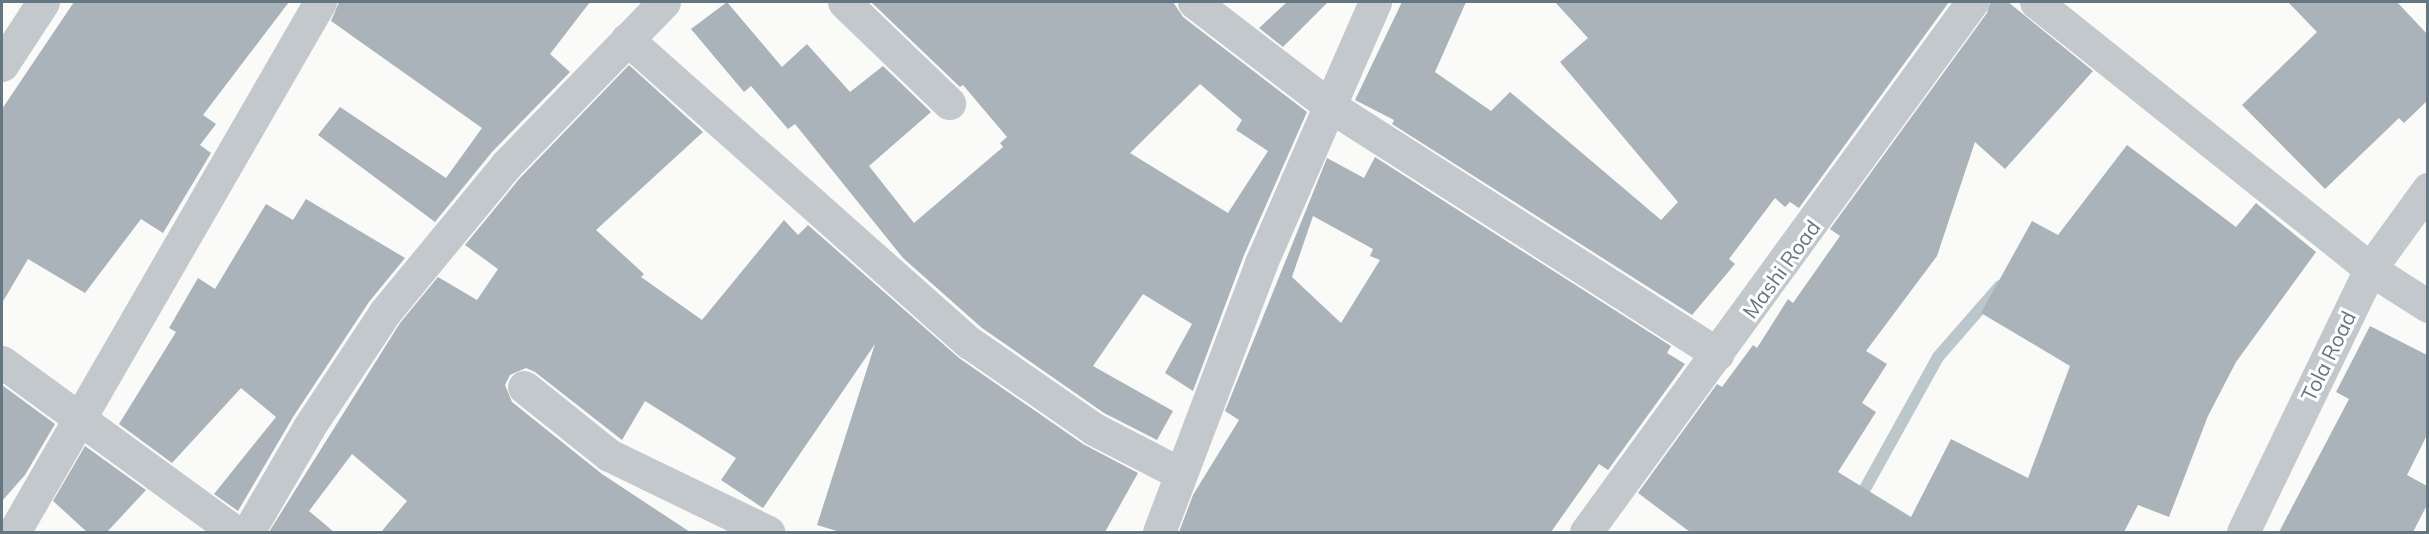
<!DOCTYPE html>
<style>
body{margin:0}
#map{position:relative;width:2429px;height:534px;overflow:hidden;background:#fafaf8;font-family:Mulish,sans-serif}
div>[style]{position:absolute}
[style*='--x']{left:calc(var(--x)*1px);top:calc(var(--y)*1px);width:calc(var(--w)*1px);rotate:calc(var(--a)*1deg)}
.stream>*{height:12px;margin:-6px;padding:0 6px;transform-origin:6px;border-radius:6px;background:#bbc7cb}
.building>*{inset:0;background:#aab3b9}
.street>*{height:33px;margin:-16.5px;padding:0 16.5px;transform-origin:16.5px;border-radius:16.5px;background:#c3c8cc}
span{translate:-50% -50%;white-space:nowrap;text-align:center;line-height:1.15;-webkit-text-stroke:6px #fff;paint-order:stroke}
.street-label{font-size:21px;color:#657683}
.frame{position:absolute;inset:0;border:3px solid #657683;pointer-events:none}
</style>
<div id="map">
<div class="stream">
<div style="--x:1841;--y:532;--w:200;--a:-61"></div>
<div style="--x:1938;--y:357;--w:94;--a:-48.9"></div>
</div>
<div class="building">
<div style="clip-path:polygon(74px 2px,289px 2px,203px 115px,216px 124px,200px 145px,211px 153px,163px 233px,141px 219px,85px 293px,28px 259px,2px 303px,2px 109px)"></div>
<div style="clip-path:polygon(339px 2px,590px 2px,550px 54px,570px 72px,492px 152px,435px 222px,318px 135px,340px 107px,446px 178px,482px 128px,331px 21px)"></div>
<div style="clip-path:polygon(evenodd,727px 2px,782px 67px,807px 44px,850px 92px,883px 66px,931px 112px,869px 166px,914px 223px,1003px 147px,1000px 143px,1007px 137px,963px 85px,960px 87px,871px 2px,1173px 2px,1183px 17px,1307px 112px,1244px 255px,1193px 391px,1165px 373px,1192px 324px,1143px 294px,1093px 366px,1173px 411px,1157px 440px,1104px 413px,982px 328px,903px 258px,795px 124px,788px 129px,751px 86px,744px 92px,691px 29px,727px 2px,1200px 84px,1242px 120px,1236px 130px,1268px 151px,1228px 213px,1130px 153px,1200px 84px)"></div>
<div style="clip-path:polygon(1287px 2px,1328px 2px,1283px 47px,1259px 28px)"></div>
<div style="clip-path:polygon(1402px 2px,1466px 2px,1435px 72px,1491px 111px,1510px 92px,1661px 220px,1678px 202px,1560px 62px,1588px 38px,1555px 2px,1949px 2px,1799px 208px,1790px 202px,1785px 207px,1775px 198px,1729px 259px,1735px 264px,1692px 315px,1392px 124px,1394px 120px,1355px 100px)"></div>
<div style="clip-path:polygon(1990px 2px,2008px 2px,2093px 71px,2005px 169px,1975px 142px,1937px 256px,1866px 351px,1887px 364px,1862px 403px,1876px 412px,1838px 472px,1911px 517px,1951px 439px,2028px 478px,2070px 366px,1981px 313px,2032px 221px,2058px 235px,2127px 145px,2236px 227px,2256px 203px,2316px 252px,2236px 362px,2208px 416px,2169px 517px,2138px 505px,2124px 532px,1690px 532px,1638px 493px,1717px 384px,1722px 387px,1753px 345px,1757px 348px,1788px 299px,1793px 303px,1840px 236px,1830px 229px,1987px 13px)"></div>
<div style="clip-path:polygon(2288px 2px,2397px 2px,2427px 34px,2427px 101px,2404px 123px,2399px 118px,2325px 189px,2242px 105px,2317px 32px)"></div>
<div style="clip-path:polygon(629px 65px,703px 132px,596px 230px,644px 274px,641px 277px,702px 320px,784px 220px,798px 235px,808px 225px,959px 358px,1083px 444px,1138px 473px,1105px 532px,840px 532px,817px 525px,875px 344px,763px 508px,721px 480px,736px 458px,645px 401px,622px 440px,535px 372px,526px 368px,510px 375px,505px 385px,512px 402px,602px 474px,690px 532px,381px 532px,407px 501px,352px 454px,309px 511px,334px 532px,269px 532px,400px 323px,438px 277px,477px 300px,498px 269px,465px 245px,520px 178px)"></div>
<div style="clip-path:polygon(evenodd,1375px 157px,1671px 346px,1667px 353px,1685px 364px,1608px 470px,1599px 464px,1551px 532px,1179px 532px,1193px 495px,1239px 420px,1225px 411px,1327px 158px,1364px 178px,1375px 157px,1313px 216px,1373px 249px,1370px 256px,1380px 260px,1341px 323px,1292px 277px,1313px 216px)"></div>
<div style="clip-path:polygon(306px 199px,405px 258px,369px 302px,293px 417px,238px 511px,214px 494px,276px 417px,241px 388px,172px 463px,119px 424px,176px 332px,169px 328px,198px 278px,215px 289px,266px 204px,293px 220px)"></div>
<div style="clip-path:polygon(2370px 326px,2427px 355px,2427px 435px,2407px 475px,2427px 486px,2427px 505px,2413px 532px,2279px 532px,2349px 399px,2336px 392px)"></div>
<div style="clip-path:polygon(2px 385px,55px 424px,25px 475px,2px 501px)"></div>
<div style="clip-path:polygon(85px 446px,146px 490px,107px 532px,87px 532px,53px 501px)"></div>
</div>
<div class="street">
<div style="--x:844;--y:2;--w:146;--a:43.9"></div>
<div style="--x:1194;--y:2;--w:171;--a:37.4"></div>
<div style="--x:1330;--y:106;--w:460;--a:32.6"></div>
<div style="--x:2036;--y:2;--w:428;--a:38.6"></div>
<div style="--x:2370;--y:269;--w:69;--a:32.5"></div>
<div style="--x:627;--y:39;--w:458;--a:41.6"></div>
<div style="--x:970;--y:343;--w:151;--a:34.7"></div>
<div style="--x:1094;--y:429;--w:96;--a:27.4"></div>
<div style="--x:2;--y:65;--w:75;--a:-56.9"></div>
<div style="--x:2;--y:362;--w:288;--a:36.1"></div>
<div style="--x:524;--y:387;--w:109;--a:38.7"></div>
<div style="--x:609;--y:455;--w:177;--a:25.8"></div>
<div style="--x:14;--y:532;--w:612;--a:-60"></div>
<div style="--x:248;--y:532;--w:121;--a:-59.8"></div>
<div style="--x:309;--y:427;--w:138;--a:-56.5"></div>
<div style="--x:385;--y:312;--w:190;--a:-50.5"></div>
<div style="--x:506;--y:165;--w:227;--a:-45.9"></div>
<div style="--x:1159;--y:532;--w:288;--a:-69.2"></div>
<div style="--x:1261;--y:263;--w:285;--a:-66.4"></div>
<div style="--x:1586;--y:532;--w:656;--a:-53.93"></div>
<div style="--x:2243;--y:532;--w:292;--a:-64.2"></div>
<div style="--x:2370;--y:269;--w:99;--a:-54.1"></div>
</div>
<div class="street-label">
<span style="left:1781px;top:269px;rotate:-54deg">Mashi Road</span>
<span style="left:2328px;top:356px;rotate:-64deg">Tola Road</span>
</div>
<div class="frame"></div>
</div>
